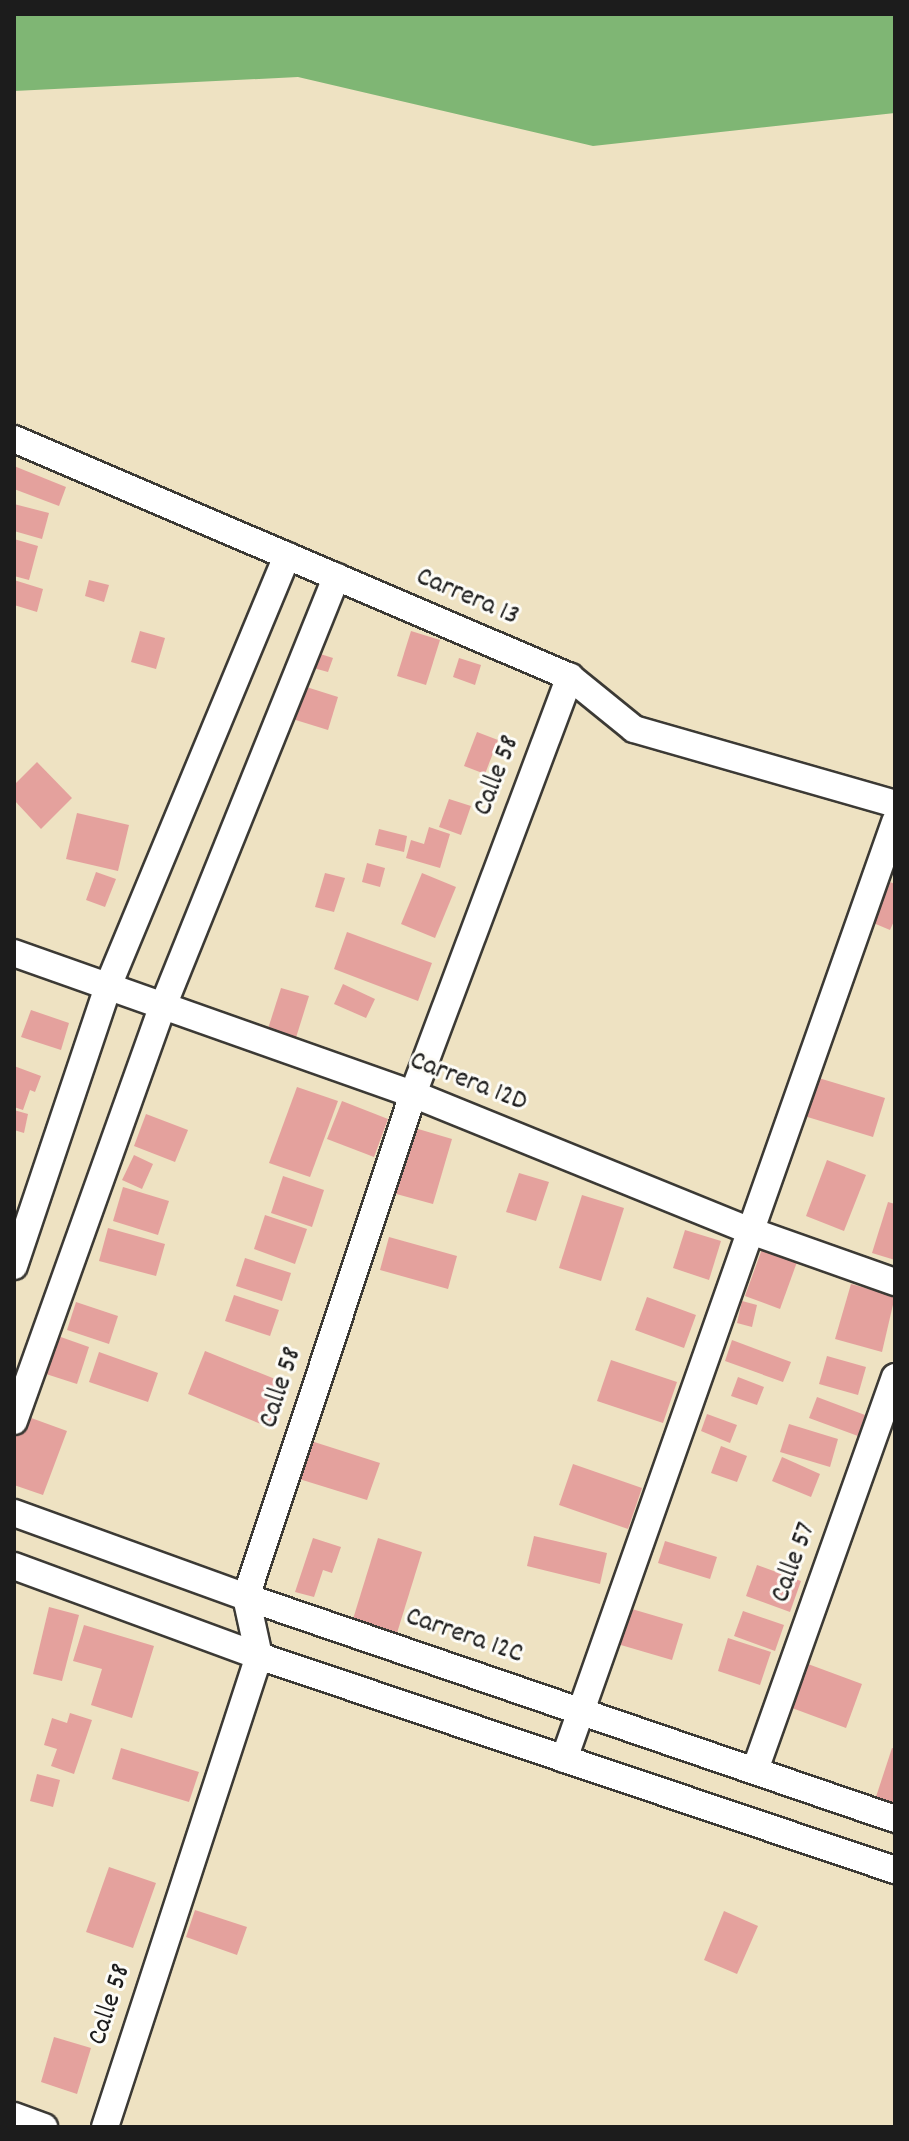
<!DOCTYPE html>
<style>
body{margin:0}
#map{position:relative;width:909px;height:2141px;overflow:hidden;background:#eee2c2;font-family:Dekko,sans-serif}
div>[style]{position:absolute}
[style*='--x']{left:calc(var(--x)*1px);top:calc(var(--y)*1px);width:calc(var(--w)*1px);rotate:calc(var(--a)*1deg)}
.forest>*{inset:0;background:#7fb674}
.building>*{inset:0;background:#e4a19d}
.roads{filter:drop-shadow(2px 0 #3c3a35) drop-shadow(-2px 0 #3c3a35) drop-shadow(0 2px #3c3a35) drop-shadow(0 -2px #3c3a35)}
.street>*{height:26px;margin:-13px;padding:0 13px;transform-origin:13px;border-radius:13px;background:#fff}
span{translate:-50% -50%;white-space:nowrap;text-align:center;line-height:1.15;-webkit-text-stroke:6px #fdfcf7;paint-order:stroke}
.street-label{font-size:28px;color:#1c1c1c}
.frame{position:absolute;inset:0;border:16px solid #1c1c1c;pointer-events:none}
</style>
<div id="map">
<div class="forest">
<div style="clip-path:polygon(14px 14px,895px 14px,895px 113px,593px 146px,298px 77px,14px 91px)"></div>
</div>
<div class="building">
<div style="clip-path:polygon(14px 466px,66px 487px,59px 506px,14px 489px)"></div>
<div style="clip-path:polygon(14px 504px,49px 513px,42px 539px,14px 531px)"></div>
<div style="clip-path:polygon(14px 539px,38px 546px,29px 580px,14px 576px)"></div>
<div style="clip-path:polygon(14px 580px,43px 589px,37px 612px,14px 605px)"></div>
<div style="clip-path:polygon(89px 580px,109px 585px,104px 602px,85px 596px)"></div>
<div style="clip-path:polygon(140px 631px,165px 638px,156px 669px,131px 662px)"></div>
<div style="clip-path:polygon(411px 631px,440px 640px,426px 685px,397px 676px)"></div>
<div style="clip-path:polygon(311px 651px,333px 658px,328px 672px,306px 666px)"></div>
<div style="clip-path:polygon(459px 658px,481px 665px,475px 685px,453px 677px)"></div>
<div style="clip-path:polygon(297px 684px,338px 697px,328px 730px,286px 717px)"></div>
<div style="clip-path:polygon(477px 732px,498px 740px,485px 774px,464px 766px)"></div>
<div style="clip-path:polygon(37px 762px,72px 798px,41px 829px,14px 800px,14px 785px)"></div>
<div style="clip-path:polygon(449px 799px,471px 806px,461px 835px,439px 827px)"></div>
<div style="clip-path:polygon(77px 813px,129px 825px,118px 871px,66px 859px)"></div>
<div style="clip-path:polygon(429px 827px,450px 834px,440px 868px,406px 858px,411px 840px,424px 844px)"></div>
<div style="clip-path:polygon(379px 829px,407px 836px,404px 852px,375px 845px)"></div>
<div style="clip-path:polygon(367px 863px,385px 868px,380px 887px,362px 882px)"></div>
<div style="clip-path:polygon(96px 872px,116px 879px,105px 907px,86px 900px)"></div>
<div style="clip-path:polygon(325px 873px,345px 878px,334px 912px,315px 907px)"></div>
<div style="clip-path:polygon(422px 873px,456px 887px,435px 938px,401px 924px)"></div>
<div style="clip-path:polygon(887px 881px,895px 884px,895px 919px,890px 930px,871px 922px)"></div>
<div style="clip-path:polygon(347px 932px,432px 963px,418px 1001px,334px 969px)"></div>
<div style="clip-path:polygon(343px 984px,375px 999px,366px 1018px,334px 1004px)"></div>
<div style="clip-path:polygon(281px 988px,309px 996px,294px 1044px,266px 1035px)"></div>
<div style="clip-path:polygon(31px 1010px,69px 1023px,61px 1050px,21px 1037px)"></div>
<div style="clip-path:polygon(14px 1066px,41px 1076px,35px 1092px,30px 1090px,23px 1110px,14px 1107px)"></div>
<div style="clip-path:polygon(812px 1076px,885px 1098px,873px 1137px,801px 1115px)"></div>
<div style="clip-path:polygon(297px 1087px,338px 1101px,310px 1177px,269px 1163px)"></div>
<div style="clip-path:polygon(342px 1101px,388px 1119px,374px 1157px,327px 1139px)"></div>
<div style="clip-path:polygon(14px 1110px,28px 1114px,24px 1133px,14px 1130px)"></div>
<div style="clip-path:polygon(146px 1114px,188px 1130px,175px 1162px,134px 1146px)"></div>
<div style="clip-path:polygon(408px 1126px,452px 1139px,433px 1204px,389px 1192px)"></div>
<div style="clip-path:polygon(134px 1155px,153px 1164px,142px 1189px,122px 1180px)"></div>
<div style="clip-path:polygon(827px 1160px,866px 1175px,844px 1231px,806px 1216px)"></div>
<div style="clip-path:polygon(519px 1173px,549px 1182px,536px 1221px,506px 1212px)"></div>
<div style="clip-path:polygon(283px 1176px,324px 1190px,312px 1227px,271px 1213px)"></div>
<div style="clip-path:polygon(123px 1187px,169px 1201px,158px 1235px,113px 1221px)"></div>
<div style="clip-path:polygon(582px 1195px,624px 1208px,601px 1281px,559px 1268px)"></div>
<div style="clip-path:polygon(888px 1202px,895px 1204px,895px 1260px,872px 1253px)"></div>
<div style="clip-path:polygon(265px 1215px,307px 1229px,295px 1264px,254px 1249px)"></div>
<div style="clip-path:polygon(108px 1228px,165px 1244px,156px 1276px,99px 1261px)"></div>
<div style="clip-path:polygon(685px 1230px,721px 1241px,709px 1280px,673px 1268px)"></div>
<div style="clip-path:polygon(389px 1237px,457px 1256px,448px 1289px,380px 1270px)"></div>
<div style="clip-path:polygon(762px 1249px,797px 1262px,780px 1309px,745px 1296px)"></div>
<div style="clip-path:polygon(245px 1258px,291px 1273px,282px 1301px,236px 1286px)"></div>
<div style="clip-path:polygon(851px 1284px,895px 1296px,882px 1352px,835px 1339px)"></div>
<div style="clip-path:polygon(234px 1295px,279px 1310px,270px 1336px,225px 1321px)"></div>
<div style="clip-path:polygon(647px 1297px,696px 1315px,684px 1348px,635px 1330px)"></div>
<div style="clip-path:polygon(742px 1301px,757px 1305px,752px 1327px,737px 1323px)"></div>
<div style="clip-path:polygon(76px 1302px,118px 1316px,109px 1344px,67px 1330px)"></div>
<div style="clip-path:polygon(58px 1336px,89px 1347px,77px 1384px,46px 1374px)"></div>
<div style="clip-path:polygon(732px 1340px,791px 1362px,783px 1382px,725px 1361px)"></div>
<div style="clip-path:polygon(205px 1351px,290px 1385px,273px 1429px,188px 1394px)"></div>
<div style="clip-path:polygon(99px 1352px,158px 1373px,148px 1402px,89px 1382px)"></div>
<div style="clip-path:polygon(827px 1356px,866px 1367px,858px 1395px,819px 1384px)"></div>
<div style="clip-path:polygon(611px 1360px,677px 1382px,663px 1423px,597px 1401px)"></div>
<div style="clip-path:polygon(738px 1377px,764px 1387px,757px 1405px,731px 1396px)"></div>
<div style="clip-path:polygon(817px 1397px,865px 1415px,858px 1436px,809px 1418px)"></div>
<div style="clip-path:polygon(707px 1414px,737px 1425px,730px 1443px,701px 1431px)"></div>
<div style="clip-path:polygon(23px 1415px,67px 1431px,43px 1495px,14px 1485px,14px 1438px)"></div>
<div style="clip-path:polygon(789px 1424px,838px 1439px,830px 1467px,780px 1452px)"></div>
<div style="clip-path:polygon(308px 1440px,380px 1463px,367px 1500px,296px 1478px)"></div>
<div style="clip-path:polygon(721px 1446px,747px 1456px,737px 1482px,711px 1473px)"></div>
<div style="clip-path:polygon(782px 1457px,820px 1474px,811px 1497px,772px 1481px)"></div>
<div style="clip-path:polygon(573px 1464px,642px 1488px,628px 1529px,559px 1505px)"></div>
<div style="clip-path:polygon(534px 1536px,607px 1553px,600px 1584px,527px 1566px)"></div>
<div style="clip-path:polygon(313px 1538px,341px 1547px,332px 1573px,323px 1570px,314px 1597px,295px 1592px)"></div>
<div style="clip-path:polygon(378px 1538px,422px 1552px,397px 1633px,353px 1619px)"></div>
<div style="clip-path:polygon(665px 1541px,717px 1557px,710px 1579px,658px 1563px)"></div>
<div style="clip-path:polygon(757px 1565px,801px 1581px,790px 1612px,746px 1596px)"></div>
<div style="clip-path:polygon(49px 1607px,79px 1615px,62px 1681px,33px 1674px)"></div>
<div style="clip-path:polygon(625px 1607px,683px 1624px,672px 1660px,614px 1643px)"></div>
<div style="clip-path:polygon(743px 1611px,784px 1625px,775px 1651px,734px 1636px)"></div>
<div style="clip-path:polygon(84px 1625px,154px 1646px,132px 1718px,91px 1705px,102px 1669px,73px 1661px)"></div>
<div style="clip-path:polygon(728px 1638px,771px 1652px,760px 1685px,718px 1671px)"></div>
<div style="clip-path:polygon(808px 1664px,862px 1684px,846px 1728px,792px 1708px)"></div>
<div style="clip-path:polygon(70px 1713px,92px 1720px,74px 1774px,51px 1766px,57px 1749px,44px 1745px,52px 1718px,67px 1723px)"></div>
<div style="clip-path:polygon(121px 1748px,199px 1772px,189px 1802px,112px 1779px)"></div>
<div style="clip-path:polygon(892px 1748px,895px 1749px,895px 1809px,874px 1803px)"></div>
<div style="clip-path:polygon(37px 1774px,60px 1780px,53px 1807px,30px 1801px)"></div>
<div style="clip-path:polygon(109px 1867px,156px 1883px,133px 1948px,86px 1932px)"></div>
<div style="clip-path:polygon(195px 1910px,247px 1927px,237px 1955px,186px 1937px)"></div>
<div style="clip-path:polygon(724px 1911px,758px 1926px,737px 1974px,704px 1960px)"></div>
<div style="clip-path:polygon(54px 2037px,91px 2048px,77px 2094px,41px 2082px)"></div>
</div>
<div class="roads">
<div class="street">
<div style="--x:14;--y:439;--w:605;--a:23.17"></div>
<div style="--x:570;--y:677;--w:82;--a:39.1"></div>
<div style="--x:634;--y:729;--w:272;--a:16"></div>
<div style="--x:14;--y:953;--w:423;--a:19.5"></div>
<div style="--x:413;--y:1094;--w:365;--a:22.1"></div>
<div style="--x:751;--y:1231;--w:153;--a:19.5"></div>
<div style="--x:14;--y:1266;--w:295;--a:-71.4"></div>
<div style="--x:108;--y:986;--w:466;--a:-67.4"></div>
<div style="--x:14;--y:1421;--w:441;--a:-70.3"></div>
<div style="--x:163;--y:1006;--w:463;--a:-68"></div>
<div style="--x:14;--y:1513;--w:247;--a:19.9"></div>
<div style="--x:246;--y:1597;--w:686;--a:18.88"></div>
<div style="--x:14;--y:1566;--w:261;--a:20.2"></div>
<div style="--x:259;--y:1656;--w:671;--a:18.6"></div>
<div style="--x:564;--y:1759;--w:994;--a:-70.54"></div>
<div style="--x:755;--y:1770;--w:417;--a:-70.4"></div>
<div style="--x:14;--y:2116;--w:32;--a:20"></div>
<div style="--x:105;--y:2127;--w:496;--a:-71.9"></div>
<div style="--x:259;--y:1656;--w:60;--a:-102.4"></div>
<div style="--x:246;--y:1597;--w:530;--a:-71.63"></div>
<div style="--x:413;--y:1094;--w:446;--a:-69.4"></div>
</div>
</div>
<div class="street-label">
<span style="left:467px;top:598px;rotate:23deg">Carrera 13</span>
<span style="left:498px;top:776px;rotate:-69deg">Calle 58</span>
<span style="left:468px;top:1083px;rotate:21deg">Carrera 12D</span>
<span style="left:282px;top:1388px;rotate:-72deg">Calle 58</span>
<span style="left:795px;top:1563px;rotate:-70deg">Calle 57</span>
<span style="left:464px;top:1637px;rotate:19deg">Carrera 12C</span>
<span style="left:111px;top:2005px;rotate:-72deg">Calle 58</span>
</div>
<div class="frame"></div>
</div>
